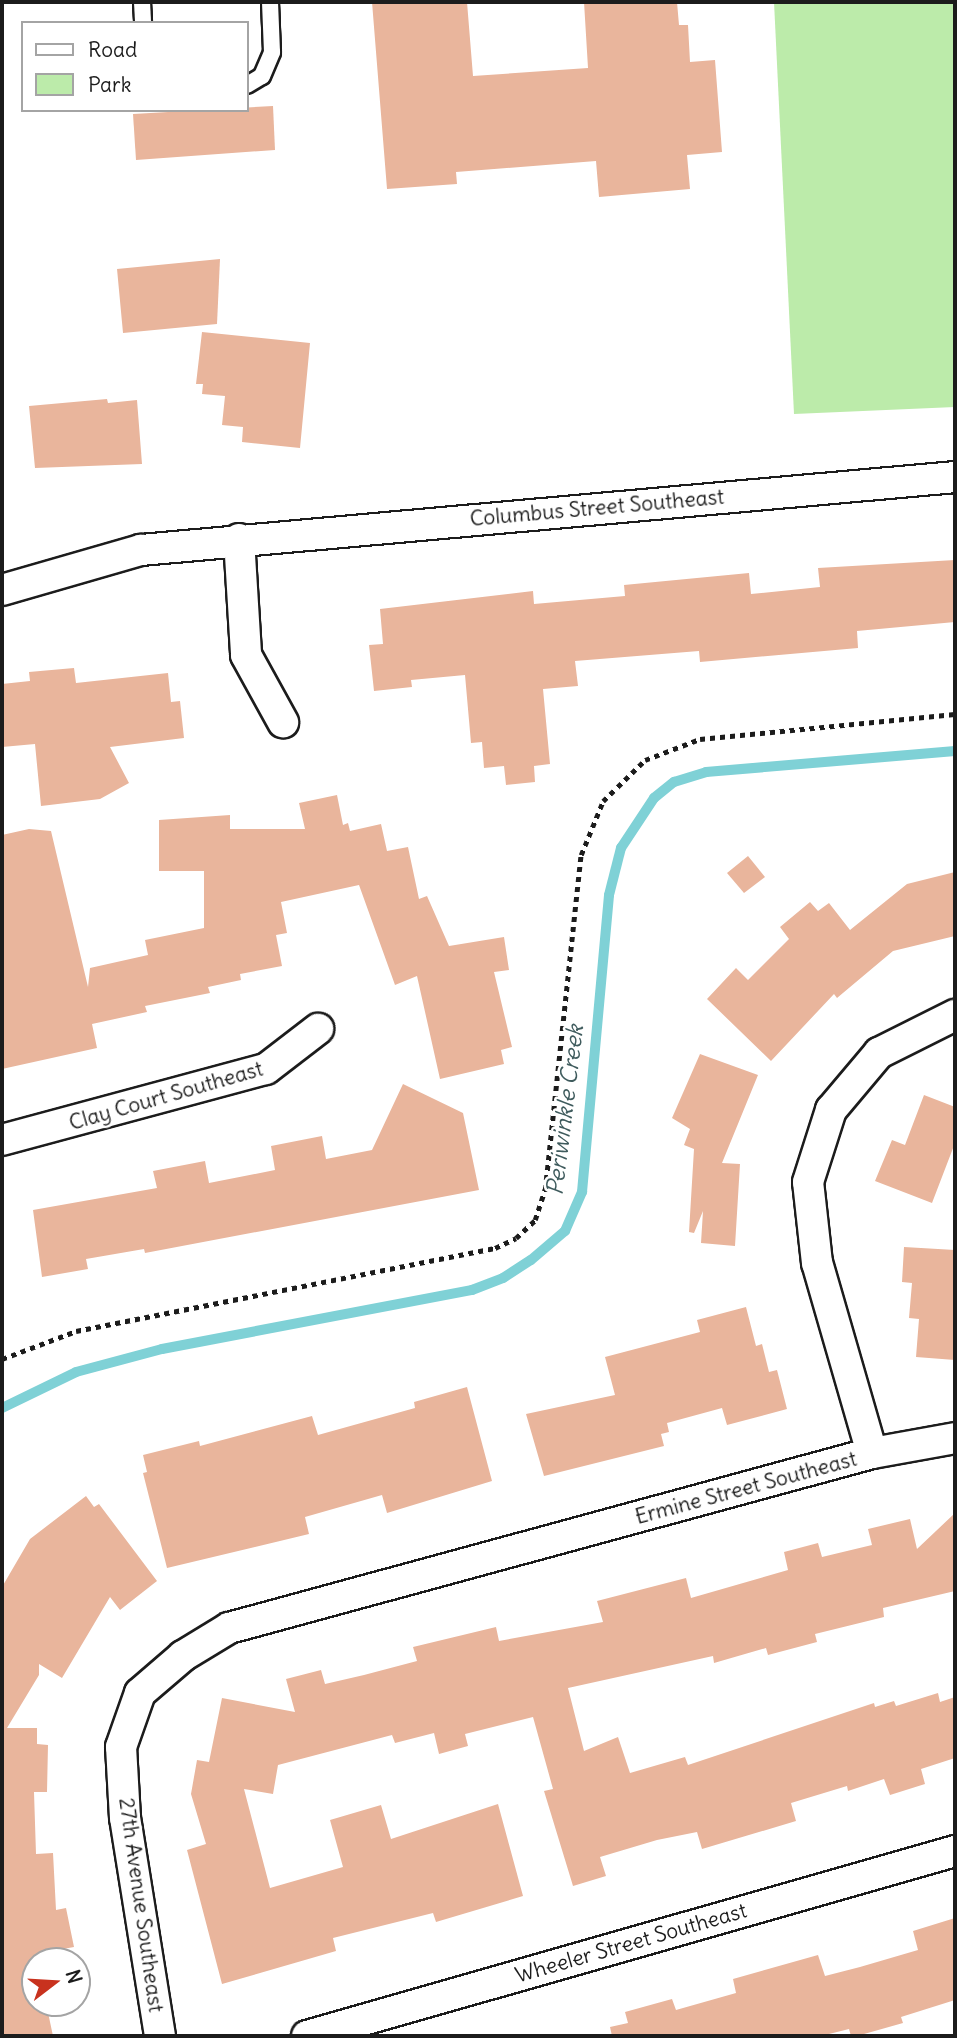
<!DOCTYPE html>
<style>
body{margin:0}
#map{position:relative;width:957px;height:2038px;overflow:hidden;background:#fff;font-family:Delius,sans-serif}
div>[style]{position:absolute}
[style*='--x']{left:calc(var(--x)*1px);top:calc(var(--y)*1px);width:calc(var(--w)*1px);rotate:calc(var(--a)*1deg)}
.green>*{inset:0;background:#bcebaa}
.stream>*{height:10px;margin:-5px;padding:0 5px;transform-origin:5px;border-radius:5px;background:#7fd1d6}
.building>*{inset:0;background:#e9b59c}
.path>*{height:4.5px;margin-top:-2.25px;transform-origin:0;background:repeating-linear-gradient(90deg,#1c1c1c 0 5px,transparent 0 10px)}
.roads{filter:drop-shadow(2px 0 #1c1c1c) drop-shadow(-2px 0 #1c1c1c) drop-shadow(0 2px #1c1c1c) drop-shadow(0 -2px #1c1c1c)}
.service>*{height:16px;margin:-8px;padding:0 8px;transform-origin:8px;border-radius:8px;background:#fff}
.minor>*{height:30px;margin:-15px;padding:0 15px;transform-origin:15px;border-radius:15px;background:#fff}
span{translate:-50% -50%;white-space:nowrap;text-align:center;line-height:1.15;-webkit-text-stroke:5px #fff;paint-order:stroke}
.street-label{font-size:21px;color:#1c1c1c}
.water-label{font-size:23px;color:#3f5b5d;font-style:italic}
.frame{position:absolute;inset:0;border:4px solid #1c1c1c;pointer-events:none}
.legend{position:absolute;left:21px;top:21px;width:228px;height:91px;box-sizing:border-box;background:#fff;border:2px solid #a4a4a4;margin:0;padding:9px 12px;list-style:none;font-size:21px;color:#1c1c1c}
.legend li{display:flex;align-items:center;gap:14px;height:35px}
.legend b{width:35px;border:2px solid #a4a4a4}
.north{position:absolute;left:21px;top:1947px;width:70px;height:70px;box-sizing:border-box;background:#fff;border:2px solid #a4a4a4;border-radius:50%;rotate:73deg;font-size:19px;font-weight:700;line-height:28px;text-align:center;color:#1c1c1c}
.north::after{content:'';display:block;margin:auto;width:24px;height:32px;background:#c8321e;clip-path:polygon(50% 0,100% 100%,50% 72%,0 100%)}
</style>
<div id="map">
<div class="green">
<div style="clip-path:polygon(774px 2px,955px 2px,955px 407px,794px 414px)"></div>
</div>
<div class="stream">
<div style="--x:2;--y:1408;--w:82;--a:-25.9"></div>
<div style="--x:76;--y:1372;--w:89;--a:-15"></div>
<div style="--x:162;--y:1349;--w:316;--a:-10.8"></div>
<div style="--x:472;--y:1290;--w:33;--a:-21"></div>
<div style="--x:503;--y:1278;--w:33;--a:-33"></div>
<div style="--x:531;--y:1260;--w:45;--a:-40.5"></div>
<div style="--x:565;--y:1231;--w:43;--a:-66.4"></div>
<div style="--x:582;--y:1192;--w:298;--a:-84.8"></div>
<div style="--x:609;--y:895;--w:49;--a:-75.7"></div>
<div style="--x:621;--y:848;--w:60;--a:-56.6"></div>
<div style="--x:654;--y:798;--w:26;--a:-39"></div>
<div style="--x:674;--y:782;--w:34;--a:-17"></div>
<div style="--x:706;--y:772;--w:250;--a:-4.8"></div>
</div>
<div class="building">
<div style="clip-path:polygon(372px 2px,467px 2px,473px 76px,588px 68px,584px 2px,677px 2px,679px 25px,688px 25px,690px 62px,715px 60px,722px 152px,687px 155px,690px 189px,599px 197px,596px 161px,456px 172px,457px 184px,387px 189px)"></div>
<div style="clip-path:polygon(273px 106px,275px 150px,136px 160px,133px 114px)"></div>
<div style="clip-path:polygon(220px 259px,217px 324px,123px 333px,117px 269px)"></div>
<div style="clip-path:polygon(202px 332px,310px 343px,300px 448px,242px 442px,243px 427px,222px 425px,225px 396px,202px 394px,203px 384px,196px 384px)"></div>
<div style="clip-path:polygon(107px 399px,108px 403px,137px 400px,142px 464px,35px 468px,29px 406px)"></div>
<div style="clip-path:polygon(955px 560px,955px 622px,857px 631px,858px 648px,700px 662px,699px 651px,575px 661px,578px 686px,543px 689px,550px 764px,534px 766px,535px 782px,506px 785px,504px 766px,484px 768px,482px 742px,471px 743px,465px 675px,411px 680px,412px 687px,374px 691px,369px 645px,383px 644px,380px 609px,533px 591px,534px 604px,625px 596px,624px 585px,749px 573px,751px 594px,820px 587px,818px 568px)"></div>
<div style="clip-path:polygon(74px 668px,76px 683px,168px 673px,171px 702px,180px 701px,184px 738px,110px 747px,129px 783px,100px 799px,41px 806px,35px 744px,2px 747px,2px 684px,30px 681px,29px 672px)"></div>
<div style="clip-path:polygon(337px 795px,343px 825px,348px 823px,350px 831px,381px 824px,387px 851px,408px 847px,419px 899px,427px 896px,449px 946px,504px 937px,509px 970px,494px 972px,512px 1047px,501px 1050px,504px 1064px,440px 1079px,417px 976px,395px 985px,359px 885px,281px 902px,287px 933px,276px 935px,282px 966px,240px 974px,241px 980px,208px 987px,210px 993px,145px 1006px,147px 1012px,92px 1024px,97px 1048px,2px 1069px,2px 835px,29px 829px,51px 831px,88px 987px,90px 968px,148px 955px,145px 940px,204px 928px,204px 871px,159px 871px,159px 820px,230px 815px,230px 829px,305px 829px,299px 803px)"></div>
<div style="clip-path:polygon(748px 856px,765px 877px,744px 893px,727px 873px)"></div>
<div style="clip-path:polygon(955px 872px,955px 936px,893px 951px,837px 998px,834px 994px,771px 1061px,707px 999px,736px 968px,748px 980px,789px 939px,780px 927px,810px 902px,818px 911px,829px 903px,850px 930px,907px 884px)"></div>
<div style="clip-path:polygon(700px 1054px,758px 1075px,722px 1163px,740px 1164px,735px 1246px,701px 1243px,703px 1211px,694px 1233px,689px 1232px,694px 1149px,684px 1145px,690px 1129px,672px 1118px)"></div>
<div style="clip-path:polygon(403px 1084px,463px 1113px,479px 1190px,145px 1253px,144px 1249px,86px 1259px,88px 1269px,42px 1277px,33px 1210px,157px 1188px,153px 1171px,205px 1161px,209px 1183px,275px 1170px,271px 1146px,322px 1136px,326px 1159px,372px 1150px)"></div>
<div style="clip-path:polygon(924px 1095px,955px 1107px,955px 1143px,932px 1203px,875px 1181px,892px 1140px,905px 1145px)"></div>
<div style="clip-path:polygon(904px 1247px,955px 1250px,955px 1360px,916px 1357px,919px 1319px,909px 1318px,912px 1283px,902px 1282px)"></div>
<div style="clip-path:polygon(746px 1307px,756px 1346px,762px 1344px,769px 1372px,777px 1370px,787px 1409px,727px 1425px,722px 1408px,667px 1423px,669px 1432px,661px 1434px,664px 1446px,544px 1476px,526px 1414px,615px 1395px,605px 1357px,700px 1332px,697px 1320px)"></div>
<div style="clip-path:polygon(467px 1387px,492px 1481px,387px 1513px,382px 1495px,305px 1517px,309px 1534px,167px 1568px,143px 1473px,147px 1472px,143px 1455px,199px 1441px,200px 1446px,312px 1416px,318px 1435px,415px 1408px,414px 1402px)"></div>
<div style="clip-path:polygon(86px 1496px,94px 1507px,99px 1504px,157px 1581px,120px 1610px,110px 1597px,62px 1678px,39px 1664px,39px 1675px,7px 1728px,37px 1728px,37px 1744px,48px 1745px,47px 1792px,34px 1792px,36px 1854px,53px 1853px,56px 1910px,66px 1908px,74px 1947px,52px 1951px,54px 1961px,35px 1961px,35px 2003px,46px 2003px,53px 2036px,2px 2036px,2px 1587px,30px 1539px)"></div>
<div style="clip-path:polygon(955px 1513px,955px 1591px,883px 1608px,884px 1617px,815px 1634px,817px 1642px,768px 1655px,766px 1648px,714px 1663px,713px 1656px,568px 1688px,584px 1751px,618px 1737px,630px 1773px,685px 1757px,688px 1765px,874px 1703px,875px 1707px,894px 1701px,896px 1706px,938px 1693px,940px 1702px,955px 1697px,955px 1758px,921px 1769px,925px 1784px,890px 1795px,884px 1779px,848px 1791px,847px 1786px,791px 1803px,796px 1821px,702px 1849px,697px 1832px,657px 1840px,600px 1857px,606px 1876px,573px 1886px,544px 1791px,553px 1789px,533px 1717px,465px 1734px,468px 1746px,439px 1754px,434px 1733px,395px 1743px,392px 1735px,278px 1765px,273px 1794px,244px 1789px,270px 1888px,343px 1867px,330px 1820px,381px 1805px,391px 1839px,498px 1804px,523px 1896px,436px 1922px,433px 1913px,333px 1938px,336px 1951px,222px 1984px,187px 1850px,206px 1844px,191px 1794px,197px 1760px,209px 1762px,222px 1698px,295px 1712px,286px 1679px,321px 1670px,325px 1684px,364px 1675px,417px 1661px,413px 1647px,496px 1627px,499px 1641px,603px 1622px,597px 1601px,686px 1578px,691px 1598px,788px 1570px,784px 1552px,818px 1543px,822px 1557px,872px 1545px,868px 1529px,910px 1519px,917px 1549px)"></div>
<div style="clip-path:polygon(955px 1918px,955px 2000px,901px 2017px,903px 2023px,857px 2036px,851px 2036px,849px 2029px,821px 2036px,612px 2036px,610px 2027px,628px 2023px,625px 2012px,672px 1999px,676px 2010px,736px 1993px,733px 1979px,818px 1955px,825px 1976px,860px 1967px,918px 1950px,913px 1931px)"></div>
</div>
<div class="path">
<div style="--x:2;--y:1359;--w:79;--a:-20.7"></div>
<div style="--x:76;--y:1331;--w:427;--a:-11.2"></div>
<div style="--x:495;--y:1248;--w:23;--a:-25"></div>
<div style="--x:516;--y:1238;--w:26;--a:-43"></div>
<div style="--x:535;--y:1220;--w:32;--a:-72"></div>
<div style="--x:545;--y:1190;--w:337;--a:-83.9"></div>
<div style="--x:581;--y:855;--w:58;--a:-67.8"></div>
<div style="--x:603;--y:801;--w:59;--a:-44.3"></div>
<div style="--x:645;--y:760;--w:59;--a:-20.9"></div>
<div style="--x:700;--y:739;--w:256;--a:-5.6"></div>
</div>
<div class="roads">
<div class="service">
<div style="--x:142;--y:2;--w:21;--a:87"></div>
<div style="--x:247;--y:85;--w:17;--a:-31"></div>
<div style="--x:262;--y:76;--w:26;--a:-67"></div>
<div style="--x:272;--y:52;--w:50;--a:-92.3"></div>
</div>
<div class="minor">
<div style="--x:239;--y:539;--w:116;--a:86.5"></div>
<div style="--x:246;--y:655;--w:77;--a:61.1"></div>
<div style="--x:2;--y:590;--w:145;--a:-16.1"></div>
<div style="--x:141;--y:550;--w:817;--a:-5.12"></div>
<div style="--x:2;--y:1140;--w:273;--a:-15.1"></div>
<div style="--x:266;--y:1069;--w:66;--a:-37.6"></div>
<div style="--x:872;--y:1453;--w:198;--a:-106.1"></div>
<div style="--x:817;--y:1263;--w:81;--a:-96.3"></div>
<div style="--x:808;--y:1182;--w:76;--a:-72.3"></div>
<div style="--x:831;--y:1110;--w:75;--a:-49.9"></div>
<div style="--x:879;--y:1053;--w:85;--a:-26.6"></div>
<div style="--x:160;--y:2036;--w:221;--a:-99.1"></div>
<div style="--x:125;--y:1818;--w:71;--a:-93.2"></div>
<div style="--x:121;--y:1747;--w:57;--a:-70.6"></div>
<div style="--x:140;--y:1693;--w:57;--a:-40.7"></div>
<div style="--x:183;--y:1656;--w:54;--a:-31.3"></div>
<div style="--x:229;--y:1628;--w:666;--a:-15.22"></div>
<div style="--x:872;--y:1453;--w:84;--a:-10.2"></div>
<div style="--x:307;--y:2036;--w:674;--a:-15.93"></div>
</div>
</div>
<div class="street-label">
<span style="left:597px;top:508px;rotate:-5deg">Columbus Street Southeast</span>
<span style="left:166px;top:1096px;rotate:-16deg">Clay Court Southeast</span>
<span style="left:746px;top:1488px;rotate:-15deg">Ermine Street Southeast</span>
<span style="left:141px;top:1905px;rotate:82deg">27th Avenue Southeast</span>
<span style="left:631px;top:1943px;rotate:-16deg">Wheeler Street Southeast</span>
</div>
<div class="water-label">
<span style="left:565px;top:1110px;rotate:-83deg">Periwinkle Creek</span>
</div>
<div class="frame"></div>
<ul class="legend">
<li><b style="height:9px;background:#fff"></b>Road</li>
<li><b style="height:19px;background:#bcebaa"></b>Park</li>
</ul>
<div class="north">N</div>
</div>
